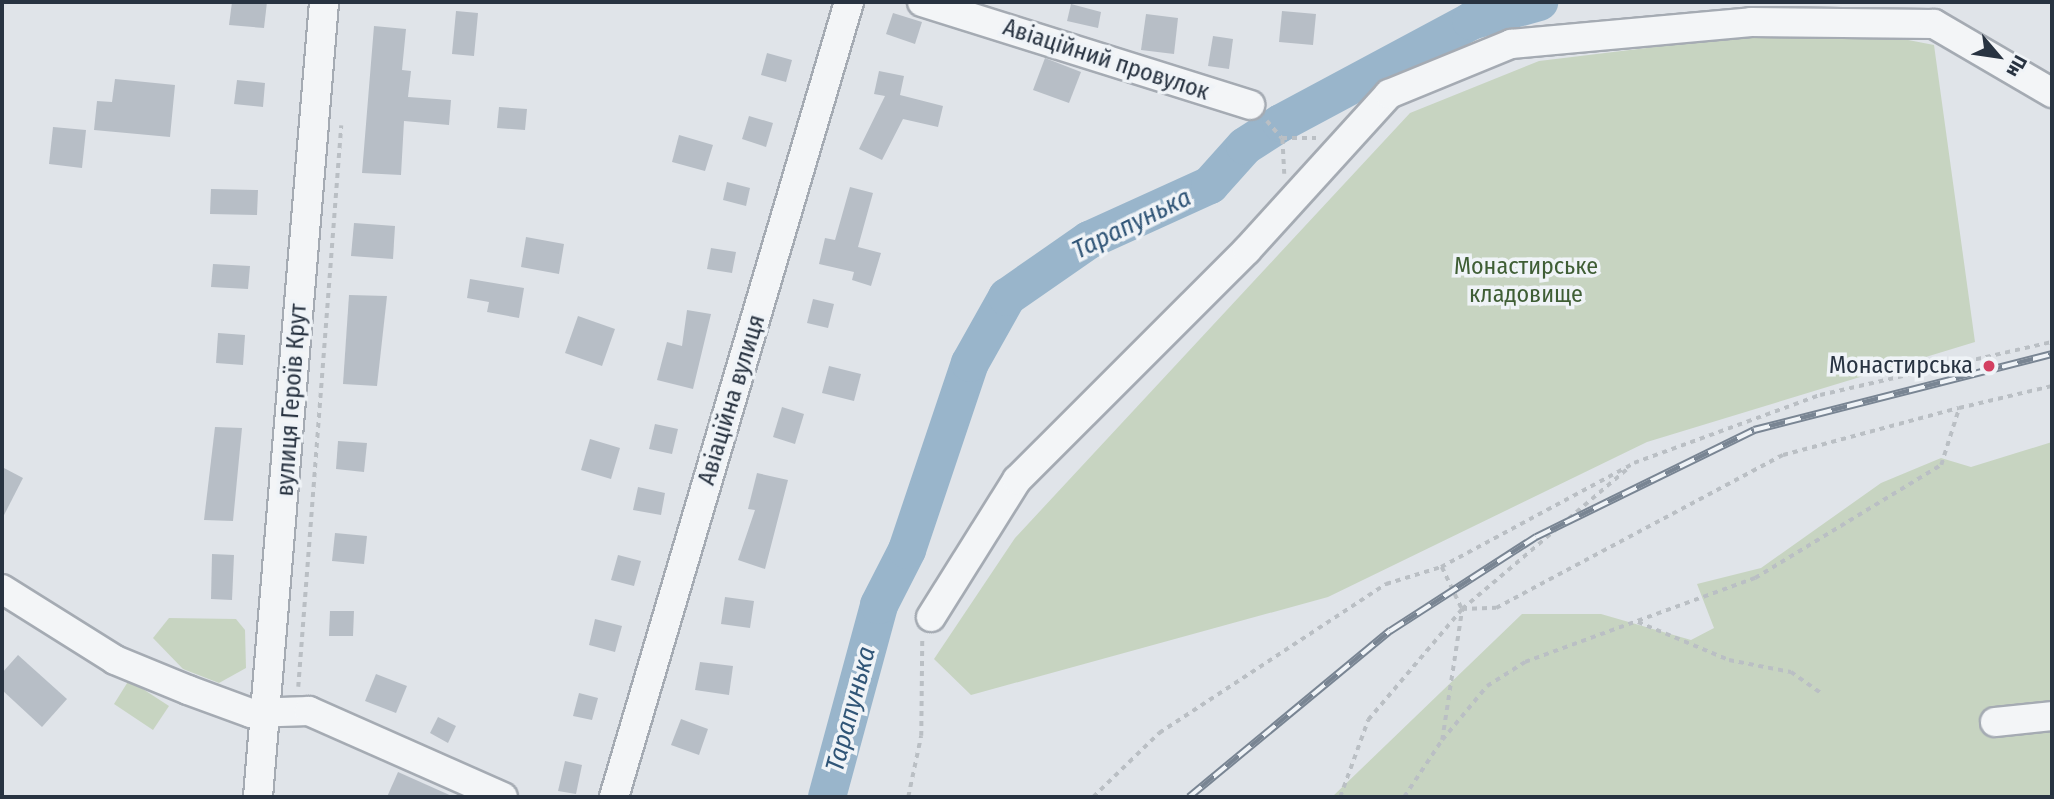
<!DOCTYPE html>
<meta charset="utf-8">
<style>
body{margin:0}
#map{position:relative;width:2054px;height:799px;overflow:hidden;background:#e0e4e9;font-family:"Fira Sans Condensed",sans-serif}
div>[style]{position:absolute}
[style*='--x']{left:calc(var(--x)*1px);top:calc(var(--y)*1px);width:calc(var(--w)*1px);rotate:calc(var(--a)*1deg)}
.green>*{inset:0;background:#c7d4c1}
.river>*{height:38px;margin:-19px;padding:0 19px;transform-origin:19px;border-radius:19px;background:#99b5cb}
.building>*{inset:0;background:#b7bec6}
.path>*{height:3.5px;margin-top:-1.75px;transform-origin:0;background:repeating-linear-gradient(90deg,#babfc4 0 5px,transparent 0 10px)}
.roads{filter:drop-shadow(2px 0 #a5abb3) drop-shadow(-2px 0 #a5abb3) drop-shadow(0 2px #a5abb3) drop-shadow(0 -2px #a5abb3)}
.minor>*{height:28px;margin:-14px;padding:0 14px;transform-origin:14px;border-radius:14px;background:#f3f5f7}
.rail>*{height:8px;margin-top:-4px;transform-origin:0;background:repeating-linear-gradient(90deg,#eff3f7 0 16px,#798593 0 32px);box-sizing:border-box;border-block:2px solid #798593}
.dots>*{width:19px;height:19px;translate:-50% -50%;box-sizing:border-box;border:4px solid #eff3f7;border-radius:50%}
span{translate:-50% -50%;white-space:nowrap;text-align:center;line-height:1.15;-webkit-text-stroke:7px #eff3f7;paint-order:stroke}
.street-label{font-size:24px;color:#283341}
.park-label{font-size:24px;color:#3f5e35}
.poi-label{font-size:24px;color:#283341}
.right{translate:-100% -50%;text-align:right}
.water-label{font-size:26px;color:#305577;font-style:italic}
.frame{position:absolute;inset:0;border:4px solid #283341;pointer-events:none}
.north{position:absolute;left:1963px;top:21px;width:70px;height:70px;-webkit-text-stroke:5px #eff3f7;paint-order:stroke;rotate:119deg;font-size:19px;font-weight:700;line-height:28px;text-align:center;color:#283341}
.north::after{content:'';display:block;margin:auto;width:24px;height:32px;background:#283341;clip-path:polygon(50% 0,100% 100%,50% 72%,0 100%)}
</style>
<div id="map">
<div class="green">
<div style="clip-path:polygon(1872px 33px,1934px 45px,1975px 342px,1647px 442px,1328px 597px,971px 695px,934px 659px,1015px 538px,1410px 113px,1539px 61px,1762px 34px)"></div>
<div style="clip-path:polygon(2052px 442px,2052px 797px,1332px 797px,1522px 614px,1601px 614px,1691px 640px,1714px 628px,1697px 584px,1761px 568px,1881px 483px,1941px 458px,1971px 467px)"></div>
<div style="clip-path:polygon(169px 618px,236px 619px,245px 630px,246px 668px,219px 683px,183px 669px,153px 638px)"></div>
<div style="clip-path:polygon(129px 680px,169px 706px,153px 730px,114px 704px)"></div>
</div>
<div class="river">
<div style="--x:827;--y:797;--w:199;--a:-74.8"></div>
<div style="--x:879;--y:605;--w:62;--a:-63"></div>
<div style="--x:907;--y:550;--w:197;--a:-71.4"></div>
<div style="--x:970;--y:363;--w:76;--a:-60.7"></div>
<div style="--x:1007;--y:297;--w:100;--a:-34.8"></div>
<div style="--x:1089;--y:240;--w:133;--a:-24.4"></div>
<div style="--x:1210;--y:185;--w:52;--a:-48.1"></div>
<div style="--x:1245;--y:146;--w:43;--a:-32.6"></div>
<div style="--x:1281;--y:123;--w:216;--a:-28.2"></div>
<div style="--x:1471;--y:21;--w:71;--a:-15.6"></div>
</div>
<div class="building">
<div style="clip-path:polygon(232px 2px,267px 2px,264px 28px,229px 25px)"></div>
<div style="clip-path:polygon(1071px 4px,1101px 12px,1098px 28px,1067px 21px)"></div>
<div style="clip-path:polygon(456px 11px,478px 13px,474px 56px,452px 54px)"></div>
<div style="clip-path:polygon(1282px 11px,1316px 14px,1313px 45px,1279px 42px)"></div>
<div style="clip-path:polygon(893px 13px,922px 22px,915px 44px,886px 34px)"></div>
<div style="clip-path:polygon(1146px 14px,1178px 18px,1174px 54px,1141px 50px)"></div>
<div style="clip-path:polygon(374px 26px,406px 29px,402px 70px,411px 71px,408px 97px,451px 100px,449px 125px,404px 121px,401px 175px,362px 173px)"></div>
<div style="clip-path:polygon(1213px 36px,1233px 39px,1229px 69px,1208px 66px)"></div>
<div style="clip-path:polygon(767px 53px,792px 60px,786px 82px,761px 75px)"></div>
<div style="clip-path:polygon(1045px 58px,1081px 72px,1069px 103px,1033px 90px)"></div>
<div style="clip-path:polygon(879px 71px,904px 76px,900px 95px,943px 106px,938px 127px,903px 119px,882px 160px,859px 149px,885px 96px,874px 94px)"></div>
<div style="clip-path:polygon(115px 79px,175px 85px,170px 137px,94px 130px,97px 101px,112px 102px)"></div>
<div style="clip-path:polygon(237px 80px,265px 83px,263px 107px,234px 104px)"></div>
<div style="clip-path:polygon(499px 107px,527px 109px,525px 130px,497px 128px)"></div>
<div style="clip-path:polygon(749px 116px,773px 123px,766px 147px,742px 139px)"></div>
<div style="clip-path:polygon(53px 127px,86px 130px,82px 168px,49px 164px)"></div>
<div style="clip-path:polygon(679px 135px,713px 145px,705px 171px,672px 162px)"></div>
<div style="clip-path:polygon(727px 182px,750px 188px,746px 206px,723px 200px)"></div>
<div style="clip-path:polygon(850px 187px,873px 193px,858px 247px,881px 253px,871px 286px,852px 280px,854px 272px,819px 264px,825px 238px,835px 240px)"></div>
<div style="clip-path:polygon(211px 189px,258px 190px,257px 215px,210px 214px)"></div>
<div style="clip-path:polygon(354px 223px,395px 226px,393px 259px,351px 256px)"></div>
<div style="clip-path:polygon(526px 237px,564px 244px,559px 274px,521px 267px)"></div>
<div style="clip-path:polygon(711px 248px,736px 252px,732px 273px,707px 269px)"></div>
<div style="clip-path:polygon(213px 264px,250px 266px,248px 289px,211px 287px)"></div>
<div style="clip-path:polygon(470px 279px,524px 288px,519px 318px,487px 312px,489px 302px,467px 298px)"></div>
<div style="clip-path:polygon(349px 295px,387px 296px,377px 386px,343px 384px)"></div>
<div style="clip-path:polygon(813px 299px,834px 304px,828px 328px,807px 323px)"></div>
<div style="clip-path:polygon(687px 310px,711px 314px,693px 389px,657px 380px,667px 342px,682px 346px)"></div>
<div style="clip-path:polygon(578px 316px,615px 329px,602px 366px,565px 353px)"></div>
<div style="clip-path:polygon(218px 333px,245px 335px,243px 365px,216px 363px)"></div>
<div style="clip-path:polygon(829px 366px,861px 374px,854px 401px,822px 393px)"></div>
<div style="clip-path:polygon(782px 407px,804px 414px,795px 444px,773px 437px)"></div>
<div style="clip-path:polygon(655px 424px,678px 429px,672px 454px,649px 449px)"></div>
<div style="clip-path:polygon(215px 427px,242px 428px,233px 521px,204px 520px)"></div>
<div style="clip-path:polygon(590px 439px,620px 448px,611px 479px,581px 470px)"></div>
<div style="clip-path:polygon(338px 441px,367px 443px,364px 472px,336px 469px)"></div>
<div style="clip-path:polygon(2px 467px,23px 478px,2px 519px)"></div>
<div style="clip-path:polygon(757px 473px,788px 480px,765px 569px,738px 560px,755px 510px,748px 509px)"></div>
<div style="clip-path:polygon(638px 487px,665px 493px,661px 515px,633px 510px)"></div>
<div style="clip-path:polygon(335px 533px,367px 536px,364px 564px,332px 561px)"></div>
<div style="clip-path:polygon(212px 554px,234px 555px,232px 600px,211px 599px)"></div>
<div style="clip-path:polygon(618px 555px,641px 561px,634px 586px,611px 580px)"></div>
<div style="clip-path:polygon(725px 597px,754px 601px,750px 628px,721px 624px)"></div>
<div style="clip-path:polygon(330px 611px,354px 611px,353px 636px,329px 636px)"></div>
<div style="clip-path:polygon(595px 619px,622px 626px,615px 652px,589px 645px)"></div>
<div style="clip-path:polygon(18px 655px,67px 699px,42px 727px,2px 690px,2px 673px)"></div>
<div style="clip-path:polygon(700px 662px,733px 666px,729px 695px,695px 690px)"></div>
<div style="clip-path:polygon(376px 674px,407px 686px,396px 713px,365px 701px)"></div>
<div style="clip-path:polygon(579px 693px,598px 698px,592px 720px,573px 716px)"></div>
<div style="clip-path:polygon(438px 717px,456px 726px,448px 743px,430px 733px)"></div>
<div style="clip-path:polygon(681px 719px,708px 729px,699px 755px,671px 745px)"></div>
<div style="clip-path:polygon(565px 761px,582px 765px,576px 794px,558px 791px)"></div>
<div style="clip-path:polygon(398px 772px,454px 797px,387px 797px)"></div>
</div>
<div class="path">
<div style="--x:1267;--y:121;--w:23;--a:49"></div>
<div style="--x:1284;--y:174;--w:36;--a:-93"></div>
<div style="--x:1282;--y:138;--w:34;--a:0"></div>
<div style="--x:1442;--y:567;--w:47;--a:64.5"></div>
<div style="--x:1638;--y:622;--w:99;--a:22.7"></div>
<div style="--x:1729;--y:660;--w:63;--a:11"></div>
<div style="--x:1791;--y:672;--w:39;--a:35"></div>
<div style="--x:298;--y:687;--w:563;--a:-85.62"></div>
<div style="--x:1442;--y:740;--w:70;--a:-50.2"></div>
<div style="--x:1487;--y:686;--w:45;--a:-32.3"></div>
<div style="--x:1525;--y:662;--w:245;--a:-20.1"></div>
<div style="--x:1755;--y:578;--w:218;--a:-31.3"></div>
<div style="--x:1941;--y:465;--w:60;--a:-72.5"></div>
<div style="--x:1959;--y:408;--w:96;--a:-13.3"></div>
<div style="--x:908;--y:797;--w:62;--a:-78"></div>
<div style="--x:921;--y:736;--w:95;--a:-89.4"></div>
<div style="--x:1093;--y:797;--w:92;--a:-44.1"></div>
<div style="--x:1159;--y:733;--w:272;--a:-33.3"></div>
<div style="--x:1386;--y:584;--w:58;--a:-17.2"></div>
<div style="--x:1441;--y:567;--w:219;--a:-28.3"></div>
<div style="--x:1634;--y:463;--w:198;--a:-20.1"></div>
<div style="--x:1820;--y:395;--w:238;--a:-12.9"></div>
<div style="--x:1340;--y:797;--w:82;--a:-70"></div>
<div style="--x:1368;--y:720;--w:145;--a:-49.7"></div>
<div style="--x:1462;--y:609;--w:34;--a:-2"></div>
<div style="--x:1496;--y:608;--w:325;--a:-28.1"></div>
<div style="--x:1783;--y:455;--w:182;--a:-15"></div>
<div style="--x:1404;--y:797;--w:69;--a:-56.3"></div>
<div style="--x:1442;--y:740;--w:133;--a:-81.3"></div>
<div style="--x:1462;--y:609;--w:216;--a:-40.3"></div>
</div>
<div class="roads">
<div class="minor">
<div style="--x:922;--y:2;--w:344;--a:17.4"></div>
<div style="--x:2;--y:589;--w:133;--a:32.1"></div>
<div style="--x:115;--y:660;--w:79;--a:22.3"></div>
<div style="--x:188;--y:690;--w:67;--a:20.1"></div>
<div style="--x:251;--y:713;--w:58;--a:-2"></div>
<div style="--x:309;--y:711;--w:212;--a:23.9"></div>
<div style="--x:931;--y:617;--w:162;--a:-57.9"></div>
<div style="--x:1017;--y:480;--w:325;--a:-45"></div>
<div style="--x:1247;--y:250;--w:211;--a:-47.7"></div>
<div style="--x:1389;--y:94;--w:132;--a:-22.3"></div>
<div style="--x:1511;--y:44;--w:241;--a:-5.2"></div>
<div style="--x:1751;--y:22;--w:183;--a:0.6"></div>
<div style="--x:1934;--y:24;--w:137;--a:30.3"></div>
<div style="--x:1995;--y:722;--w:57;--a:-6"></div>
<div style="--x:258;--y:797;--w:798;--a:-85.25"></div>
<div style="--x:614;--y:797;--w:829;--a:-73.53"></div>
</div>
</div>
<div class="rail">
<div style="--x:1189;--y:797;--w:261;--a:-39.6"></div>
<div style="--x:1390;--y:631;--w:174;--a:-32.8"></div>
<div style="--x:1536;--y:537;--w:243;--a:-26.1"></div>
<div style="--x:1754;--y:430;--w:308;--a:-14.3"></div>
</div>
<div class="dots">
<div style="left:1989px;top:366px;background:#d34061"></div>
</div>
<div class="street-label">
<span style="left:1106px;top:60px;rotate:18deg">Авіаційний провулок</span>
<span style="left:292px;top:400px;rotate:-86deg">вулиця Героїв Крут</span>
<span style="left:732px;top:400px;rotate:-73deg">Авіаційна вулиця</span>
</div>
<div class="park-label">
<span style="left:1526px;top:281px">Монастирське<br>кладовище</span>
</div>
<div class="poi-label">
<span class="right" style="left:1973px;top:366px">Монастирська</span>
</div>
<div class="water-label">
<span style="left:1132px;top:224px;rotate:-26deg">Тарапунька</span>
<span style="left:851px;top:709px;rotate:-75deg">Тарапунька</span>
</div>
<div class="frame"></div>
<div class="north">Пн</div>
</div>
